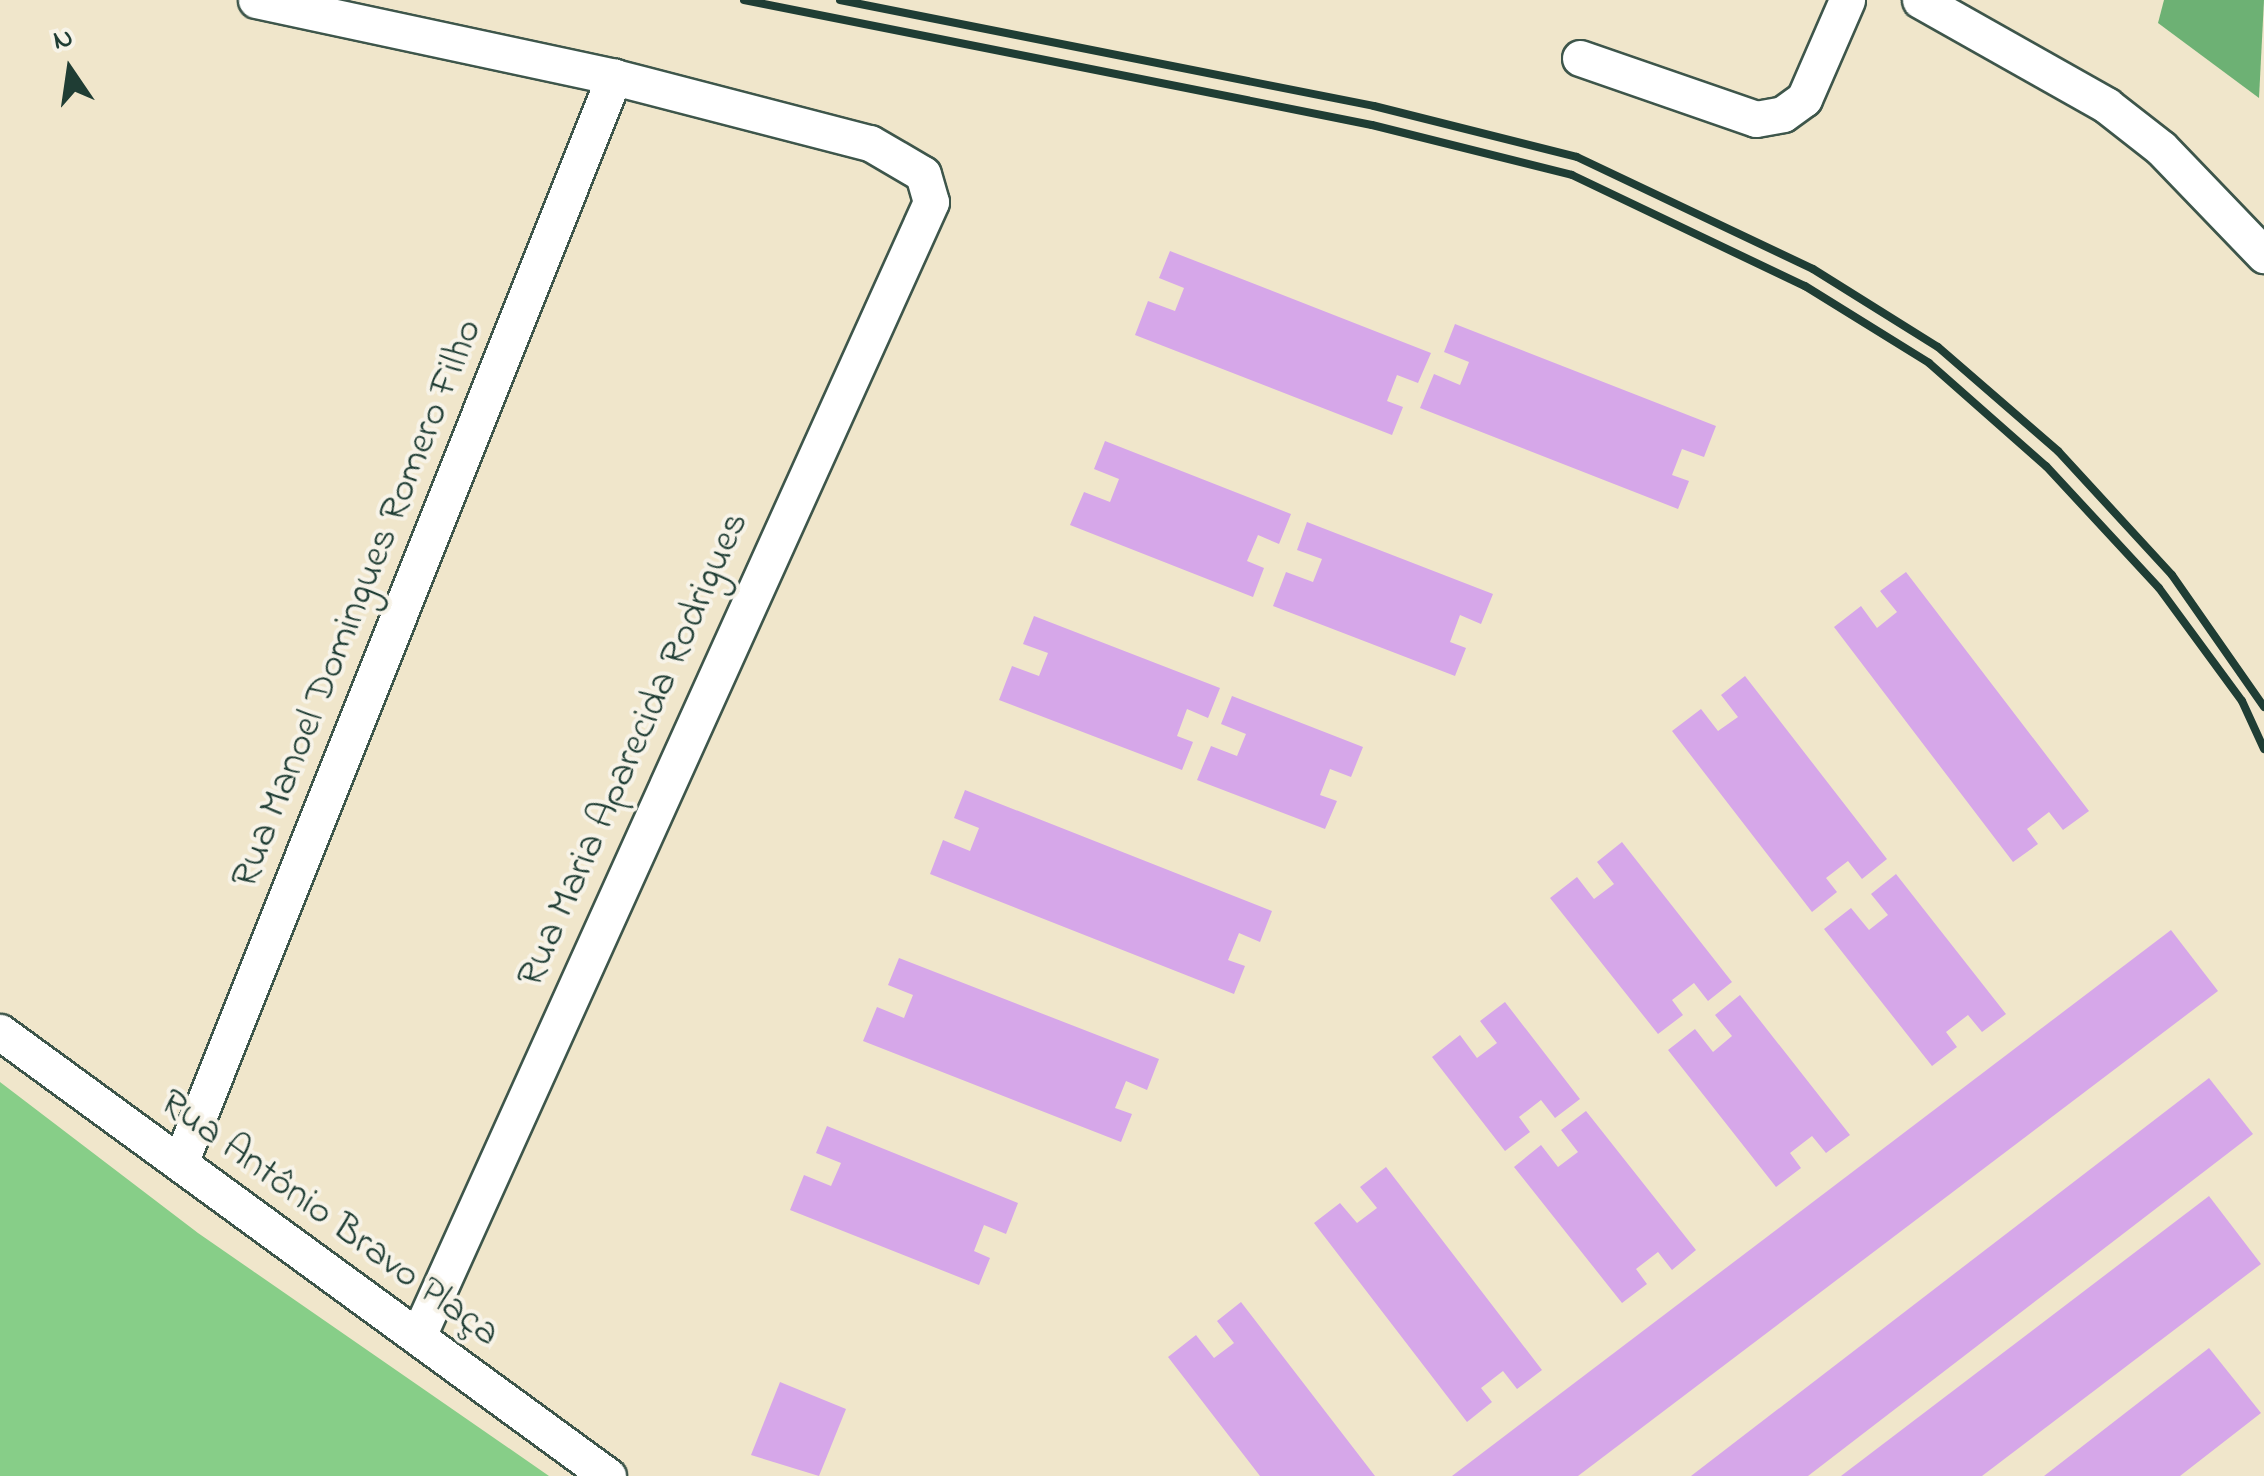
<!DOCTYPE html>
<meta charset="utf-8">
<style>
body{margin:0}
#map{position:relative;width:2264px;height:1476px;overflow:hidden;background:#f0e6cb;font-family:"Indie Flower",sans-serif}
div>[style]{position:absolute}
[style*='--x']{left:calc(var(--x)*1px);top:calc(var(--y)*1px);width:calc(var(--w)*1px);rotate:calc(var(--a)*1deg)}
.green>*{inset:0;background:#87ce88}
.forest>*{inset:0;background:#6db174}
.building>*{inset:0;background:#d6a7e9}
.roads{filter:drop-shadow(2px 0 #3e564b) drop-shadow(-2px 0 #3e564b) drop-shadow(0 2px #3e564b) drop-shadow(0 -2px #3e564b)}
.street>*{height:35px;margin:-17.5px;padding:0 17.5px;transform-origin:17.5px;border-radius:17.5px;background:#fff}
.rail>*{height:8px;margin:-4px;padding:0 4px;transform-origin:4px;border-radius:4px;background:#1f3d34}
span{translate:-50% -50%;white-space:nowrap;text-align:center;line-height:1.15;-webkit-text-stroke:8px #f7f3e8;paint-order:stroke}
.street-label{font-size:40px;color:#1f3d34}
.north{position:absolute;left:20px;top:20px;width:100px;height:100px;-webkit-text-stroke:8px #f7f3e8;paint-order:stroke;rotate:347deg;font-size:28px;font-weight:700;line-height:40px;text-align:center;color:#1f3d34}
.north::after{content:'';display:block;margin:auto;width:35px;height:45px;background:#1f3d34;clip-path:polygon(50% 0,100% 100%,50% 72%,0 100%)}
</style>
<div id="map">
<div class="green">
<div style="clip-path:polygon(0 1082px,198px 1233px,549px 1476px,0 1476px)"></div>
</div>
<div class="forest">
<div style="clip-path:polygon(2164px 0,2264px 0,2259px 98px,2158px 23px)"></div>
</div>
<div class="building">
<div style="clip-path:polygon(1170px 251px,1431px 353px,1418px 383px,1397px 375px,1387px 401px,1403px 407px,1392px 435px,1135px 335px,1148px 301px,1175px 311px,1184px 288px,1159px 278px)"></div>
<div style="clip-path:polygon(1455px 324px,1716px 426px,1704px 457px,1682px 449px,1672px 475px,1689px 481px,1678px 509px,1420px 408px,1434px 374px,1460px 385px,1469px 362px,1444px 352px)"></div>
<div style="clip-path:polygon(1105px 441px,1291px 514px,1279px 544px,1258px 535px,1247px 561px,1264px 568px,1253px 597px,1070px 525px,1084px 492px,1110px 502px,1119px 479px,1094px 469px)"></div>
<div style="clip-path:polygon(1307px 522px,1493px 594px,1481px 624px,1460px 615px,1450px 642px,1466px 648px,1455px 676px,1273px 606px,1286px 572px,1313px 582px,1322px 559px,1297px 550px)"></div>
<div style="clip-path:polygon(1906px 572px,2089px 811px,2063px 830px,2049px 812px,2027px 829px,2038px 844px,2013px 862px,1834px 627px,1861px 606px,1877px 628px,1897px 612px,1880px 591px)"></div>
<div style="clip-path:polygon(1034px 616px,1220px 688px,1208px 718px,1187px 709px,1177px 736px,1193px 742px,1182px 770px,999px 700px,1012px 666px,1039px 676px,1048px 653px,1023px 644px)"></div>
<div style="clip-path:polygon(1745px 676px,1887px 859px,1862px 879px,1848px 861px,1826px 878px,1837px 892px,1812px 912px,1672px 731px,1701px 709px,1718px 731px,1738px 717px,1721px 695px)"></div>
<div style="clip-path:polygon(1232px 696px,1363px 747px,1351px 777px,1330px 769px,1320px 795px,1337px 801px,1325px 829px,1197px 780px,1211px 746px,1237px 756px,1246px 734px,1221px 724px)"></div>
<div style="clip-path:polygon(965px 790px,1272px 911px,1260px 942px,1239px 933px,1228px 960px,1245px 966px,1234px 994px,930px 874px,943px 840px,970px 851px,979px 828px,954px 818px)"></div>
<div style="clip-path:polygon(1622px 842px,1732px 982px,1708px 1001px,1694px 983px,1672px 1000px,1683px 1015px,1658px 1034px,1550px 898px,1577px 877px,1594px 899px,1614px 884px,1597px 862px)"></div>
<div style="clip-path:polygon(1896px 874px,2006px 1014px,1982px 1032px,1968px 1015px,1946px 1032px,1957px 1047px,1932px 1066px,1824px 929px,1851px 908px,1869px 930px,1888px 915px,1871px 894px)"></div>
<div style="clip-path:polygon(2171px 930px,2218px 991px,1578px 1476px,1452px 1476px)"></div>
<div style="clip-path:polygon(899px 958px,1159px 1059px,1147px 1090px,1126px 1081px,1115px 1108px,1132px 1114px,1121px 1142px,863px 1041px,877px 1007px,904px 1018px,913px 995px,888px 985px)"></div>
<div style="clip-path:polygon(1740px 995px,1850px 1135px,1826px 1153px,1812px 1136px,1790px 1153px,1801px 1168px,1776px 1187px,1668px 1050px,1695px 1029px,1713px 1052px,1732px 1036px,1715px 1015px)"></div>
<div style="clip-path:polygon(1505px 1002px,1580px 1099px,1555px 1118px,1541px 1100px,1519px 1117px,1530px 1132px,1505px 1151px,1432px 1057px,1460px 1035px,1477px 1058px,1497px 1043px,1480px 1021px)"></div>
<div style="clip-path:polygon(2209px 1078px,2253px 1134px,1808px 1476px,1691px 1476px)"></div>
<div style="clip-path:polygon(1586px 1111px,1696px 1250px,1672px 1270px,1658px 1252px,1636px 1269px,1647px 1284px,1622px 1303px,1514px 1167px,1541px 1145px,1558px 1167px,1578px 1152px,1561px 1130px)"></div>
<div style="clip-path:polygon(827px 1126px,1018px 1203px,1006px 1234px,984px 1225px,974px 1251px,990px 1258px,979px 1285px,790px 1210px,804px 1175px,831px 1186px,841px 1163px,816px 1153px)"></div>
<div style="clip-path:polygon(1386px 1167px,1542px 1370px,1517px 1389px,1503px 1371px,1481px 1388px,1492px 1402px,1467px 1422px,1314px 1223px,1340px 1203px,1357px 1223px,1377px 1208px,1360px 1187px)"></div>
<div style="clip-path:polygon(2209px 1196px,2261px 1264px,1982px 1476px,1841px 1476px)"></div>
<div style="clip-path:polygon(1241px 1302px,1375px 1476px,1260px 1476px,1168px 1357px,1196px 1335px,1214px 1358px,1234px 1343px,1217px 1321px)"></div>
<div style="clip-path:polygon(2209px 1348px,2261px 1413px,2180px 1476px,2044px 1476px)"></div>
<div style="clip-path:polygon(780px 1382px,846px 1409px,819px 1476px,751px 1455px)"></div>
</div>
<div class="roads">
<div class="street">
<div style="--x:256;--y:0;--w:366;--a:12.1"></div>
<div style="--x:614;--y:77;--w:264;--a:14.5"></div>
<div style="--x:870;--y:143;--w:61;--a:30.3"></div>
<div style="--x:923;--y:174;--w:29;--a:74"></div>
<div style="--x:931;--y:202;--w:1242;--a:114.34"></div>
<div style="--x:1920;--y:0;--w:214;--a:29.4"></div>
<div style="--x:2106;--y:105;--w:70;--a:38"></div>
<div style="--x:2161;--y:148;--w:149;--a:46.1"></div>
<div style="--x:1580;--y:58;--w:186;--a:19.1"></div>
<div style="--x:1756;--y:119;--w:27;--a:-10"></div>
<div style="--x:1783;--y:114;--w:26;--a:-36"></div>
<div style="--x:1804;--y:99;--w:108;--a:-66.5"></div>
<div style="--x:0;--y:1032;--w:753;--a:36.14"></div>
<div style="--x:180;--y:1163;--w:1170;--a:-68.22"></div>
</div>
</div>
<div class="rail">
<div style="--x:744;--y:0;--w:640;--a:11.26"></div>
<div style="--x:1372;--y:125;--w:206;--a:14"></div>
<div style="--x:1572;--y:175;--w:258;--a:25.5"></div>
<div style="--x:1805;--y:286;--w:146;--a:31.8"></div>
<div style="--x:1929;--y:363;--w:156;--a:41.4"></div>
<div style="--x:2046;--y:466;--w:166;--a:47.2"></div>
<div style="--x:2159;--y:588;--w:140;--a:53.7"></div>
<div style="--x:2242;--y:701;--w:53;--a:65.4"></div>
<div style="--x:840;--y:0;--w:544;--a:11.23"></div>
<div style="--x:1374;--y:106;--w:209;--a:14.1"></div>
<div style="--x:1577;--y:157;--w:261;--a:25.4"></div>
<div style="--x:1813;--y:269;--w:147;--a:32"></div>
<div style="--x:1938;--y:347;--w:159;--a:40.9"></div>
<div style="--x:2058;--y:451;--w:168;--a:47.4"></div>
<div style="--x:2172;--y:575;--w:161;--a:55.1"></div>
</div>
<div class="street-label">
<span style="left:358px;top:604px;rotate:-68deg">Rua Manoel Domingues Romero Filho</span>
<span style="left:634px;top:750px;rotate:-66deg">Rua Maria Aparecida Rodrigues</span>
<span style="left:329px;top:1219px;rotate:36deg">Rua Antônio Bravo Plaça</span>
</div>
<div class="north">N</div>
</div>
